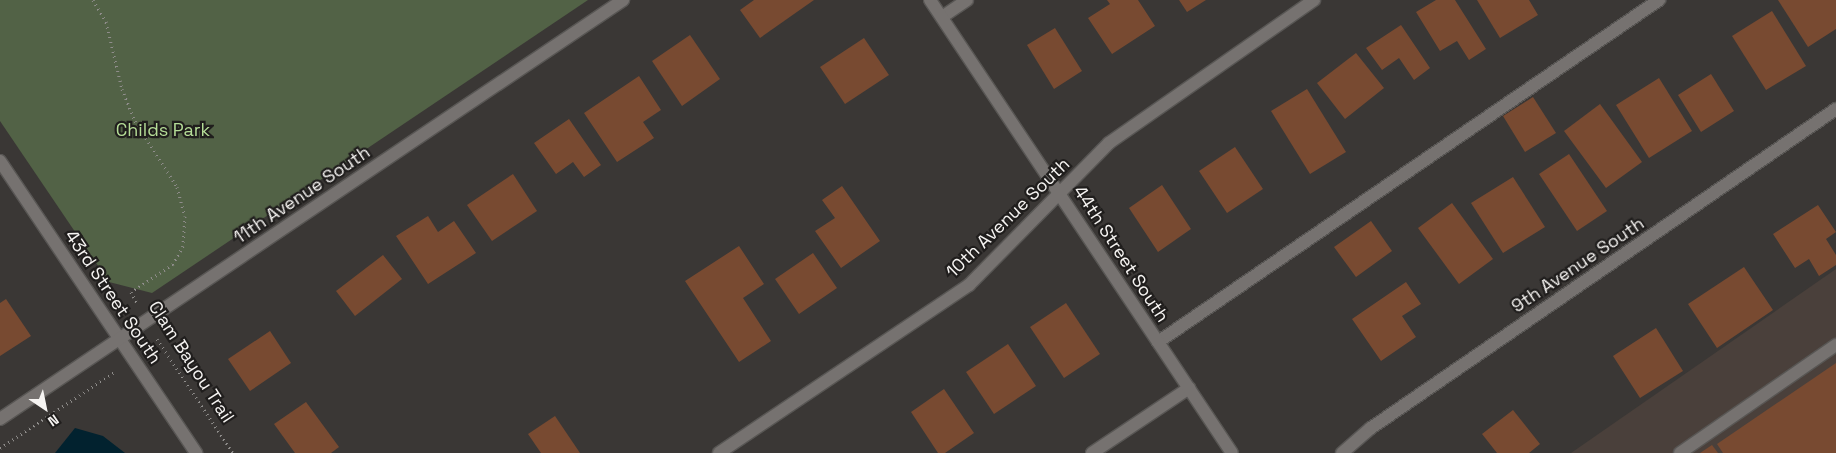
<!DOCTYPE html>
<style>
body{margin:0}
#map{position:relative;width:1836px;height:453px;overflow:hidden;background:#3a3735;font-family:"Space Grotesk",sans-serif}
div>[style]{position:absolute}
[style*='--x']{left:calc(var(--x)*1px);top:calc(var(--y)*1px);width:calc(var(--w)*1px);rotate:calc(var(--a)*1deg)}
.built>*{inset:0;background:#4a403b}
.green>*{inset:0;background:#526246}
.water>*{inset:0;background:#02222f}
.building>*{inset:0;background:#784a31}
.path>*{height:3px;margin-top:-1.5px;transform-origin:0;background:repeating-linear-gradient(90deg,#8f8d8b 0 1px,transparent 0 5px)}
.roads{filter:drop-shadow(1px 0 #585654) drop-shadow(-1px 0 #585654) drop-shadow(0 1px #585654) drop-shadow(0 -1px #585654)}
.lane>*{height:12px;margin:-6px;padding:0 6px;transform-origin:6px;border-radius:6px;background:#767270}
.street>*{height:12px;margin:-6px;padding:0 6px;transform-origin:6px;border-radius:6px;background:#767270}
span{translate:-50% -50%;white-space:nowrap;text-align:center;line-height:1.15;-webkit-text-stroke:4.5px #201e1d;paint-order:stroke}
.park-label{font-size:18px;color:#b5dd97}
.street-label{font-size:18px;color:#f6f4f2}
.north{position:absolute;left:20px;top:383px;width:50px;height:50px;-webkit-text-stroke:4px #201e1d;paint-order:stroke;rotate:146deg;font-size:14px;font-weight:700;line-height:20px;text-align:center;color:#f6f4f2}
.north::after{content:'';display:block;margin:auto;width:18px;height:22px;background:#f6f4f2;clip-path:polygon(50% 0,100% 100%,50% 72%,0 100%)}
</style>
<div id="map">
<div class="built">
<div style="clip-path:polygon(1836px 269px,1836px 453px,1571px 453px)"></div>
</div>
<div class="green">
<div style="clip-path:polygon(0 0,588px 0,152px 293px,109px 282px,0 121px)"></div>
</div>
<div class="water">
<div style="clip-path:polygon(75px 428px,103px 436px,125px 453px,55px 453px)"></div>
</div>
<div class="building">
<div style="clip-path:polygon(754px 0,814px 0,760px 38px,740px 10px)"></div>
<div style="clip-path:polygon(1107px 0,1138px 0,1155px 26px,1112px 54px,1088px 18px,1110px 4px)"></div>
<div style="clip-path:polygon(1179px 0,1206px 0,1187px 12px)"></div>
<div style="clip-path:polygon(1436px 0,1455px 0,1486px 49px,1469px 60px,1457px 41px,1440px 51px,1416px 12px)"></div>
<div style="clip-path:polygon(1477px 0,1529px 0,1538px 15px,1500px 38px)"></div>
<div style="clip-path:polygon(1778px 0,1836px 0,1836px 29px,1808px 47px)"></div>
<div style="clip-path:polygon(1772px 11px,1806px 66px,1766px 90px,1732px 36px)"></div>
<div style="clip-path:polygon(1401px 25px,1430px 68px,1414px 80px,1399px 58px,1382px 70px,1366px 48px)"></div>
<div style="clip-path:polygon(1055px 28px,1082px 71px,1054px 89px,1027px 45px)"></div>
<div style="clip-path:polygon(690px 35px,720px 79px,682px 106px,652px 61px)"></div>
<div style="clip-path:polygon(864px 38px,889px 75px,845px 104px,820px 67px)"></div>
<div style="clip-path:polygon(1356px 53px,1384px 88px,1345px 119px,1317px 83px)"></div>
<div style="clip-path:polygon(1711px 74px,1734px 111px,1701px 132px,1678px 95px)"></div>
<div style="clip-path:polygon(639px 76px,661px 110px,643px 122px,654px 138px,617px 162px,584px 113px)"></div>
<div style="clip-path:polygon(1659px 78px,1692px 131px,1649px 158px,1616px 105px)"></div>
<div style="clip-path:polygon(1307px 89px,1346px 152px,1310px 174px,1271px 111px)"></div>
<div style="clip-path:polygon(1533px 97px,1556px 133px,1525px 152px,1503px 116px)"></div>
<div style="clip-path:polygon(1600px 104px,1642px 162px,1606px 188px,1564px 131px)"></div>
<div style="clip-path:polygon(569px 119px,601px 165px,584px 177px,573px 162px,556px 174px,534px 143px)"></div>
<div style="clip-path:polygon(1235px 147px,1263px 189px,1227px 213px,1199px 171px)"></div>
<div style="clip-path:polygon(1569px 154px,1607px 211px,1577px 231px,1539px 174px)"></div>
<div style="clip-path:polygon(513px 174px,537px 211px,492px 241px,467px 205px)"></div>
<div style="clip-path:polygon(1513px 177px,1545px 227px,1503px 253px,1471px 203px)"></div>
<div style="clip-path:polygon(1162px 185px,1191px 229px,1158px 252px,1129px 208px)"></div>
<div style="clip-path:polygon(842px 186px,880px 241px,841px 268px,815px 231px,835px 218px,822px 200px)"></div>
<div style="clip-path:polygon(1452px 203px,1493px 259px,1459px 284px,1418px 228px)"></div>
<div style="clip-path:polygon(1818px 205px,1836px 232px,1826px 239px,1836px 255px,1836px 265px,1819px 276px,1809px 259px,1795px 268px,1773px 234px)"></div>
<div style="clip-path:polygon(428px 216px,438px 232px,454px 221px,476px 253px,428px 284px,396px 236px)"></div>
<div style="clip-path:polygon(1371px 221px,1392px 251px,1356px 277px,1334px 247px)"></div>
<div style="clip-path:polygon(739px 246px,764px 284px,743px 298px,771px 341px,739px 362px,685px 281px)"></div>
<div style="clip-path:polygon(813px 253px,837px 288px,799px 314px,775px 279px)"></div>
<div style="clip-path:polygon(383px 255px,402px 279px,355px 316px,336px 291px)"></div>
<div style="clip-path:polygon(1744px 267px,1773px 310px,1717px 348px,1688px 304px)"></div>
<div style="clip-path:polygon(1406px 282px,1421px 304px,1402px 316px,1416px 337px,1381px 361px,1352px 319px)"></div>
<div style="clip-path:polygon(6px 299px,31px 336px,0 356px,0 303px)"></div>
<div style="clip-path:polygon(1066px 303px,1100px 354px,1064px 378px,1030px 327px)"></div>
<div style="clip-path:polygon(1656px 328px,1683px 371px,1640px 398px,1613px 356px)"></div>
<div style="clip-path:polygon(270px 331px,291px 363px,250px 391px,228px 359px)"></div>
<div style="clip-path:polygon(1008px 344px,1036px 386px,994px 414px,966px 372px)"></div>
<div style="clip-path:polygon(1836px 363px,1836px 453px,1723px 453px,1717px 444px)"></div>
<div style="clip-path:polygon(944px 389px,974px 433px,945px 453px,938px 453px,911px 412px)"></div>
<div style="clip-path:polygon(306px 402px,339px 447px,331px 453px,295px 453px,274px 424px)"></div>
<div style="clip-path:polygon(1513px 410px,1540px 444px,1529px 453px,1497px 453px,1482px 434px)"></div>
<div style="clip-path:polygon(555px 416px,580px 453px,541px 453px,528px 434px)"></div>
<div style="clip-path:polygon(1712px 445px,1718px 453px,1700px 453px)"></div>
</div>
<div class="path">
<div style="--x:93;--y:0;--w:26;--a:59"></div>
<div style="--x:106;--y:22;--w:69;--a:76.6"></div>
<div style="--x:122;--y:89;--w:35;--a:68"></div>
<div style="--x:135;--y:121;--w:78;--a:57.5"></div>
<div style="--x:177;--y:187;--w:30;--a:75"></div>
<div style="--x:185;--y:216;--w:30;--a:94"></div>
<div style="--x:183;--y:246;--w:21;--a:119"></div>
<div style="--x:173;--y:264;--w:50;--a:146.3"></div>
<div style="--x:131;--y:292;--w:13;--a:61"></div>
<div style="--x:157;--y:339;--w:137;--a:56.3"></div>
<div style="--x:0;--y:448;--w:139;--a:-33.6"></div>
</div>
<div class="roads">
<div class="lane">
<div style="--x:942;--y:17;--w:30;--a:-34"></div>
<div style="--x:1158;--y:342;--w:607;--a:-34.32"></div>
<div style="--x:1092;--y:453;--w:117;--a:-33.8"></div>
<div style="--x:1680;--y:453;--w:190;--a:-34.7"></div>
</div>
<div class="street">
<div style="--x:930;--y:0;--w:544;--a:56.31"></div>
<div style="--x:0;--y:161;--w:352;--a:56.1"></div>
<div style="--x:0;--y:419;--w:751;--a:-33.92"></div>
<div style="--x:719;--y:453;--w:301;--a:-33.9"></div>
<div style="--x:969;--y:285;--w:199;--a:-45.4"></div>
<div style="--x:1109;--y:143;--w:250;--a:-34.9"></div>
<div style="--x:1342;--y:453;--w:38;--a:-41"></div>
<div style="--x:1371;--y:428;--w:564;--a:-34.45"></div>
</div>
</div>
<div class="park-label">
<span style="left:163px;top:130px">Childs Park</span>
</div>
<div class="street-label">
<span style="left:302px;top:195px;rotate:-34deg">11th Avenue South</span>
<span style="left:1008px;top:218px;rotate:-44deg">10th Avenue South</span>
<span style="left:1121px;top:254px;rotate:57deg">44th Street South</span>
<span style="left:1578px;top:265px;rotate:-34deg">9th Avenue South</span>
<span style="left:113px;top:297px;rotate:56deg">43rd Street South</span>
<span style="left:191px;top:362px;rotate:57deg">Clam Bayou Trail</span>
</div>
<div class="north">N</div>
</div>
